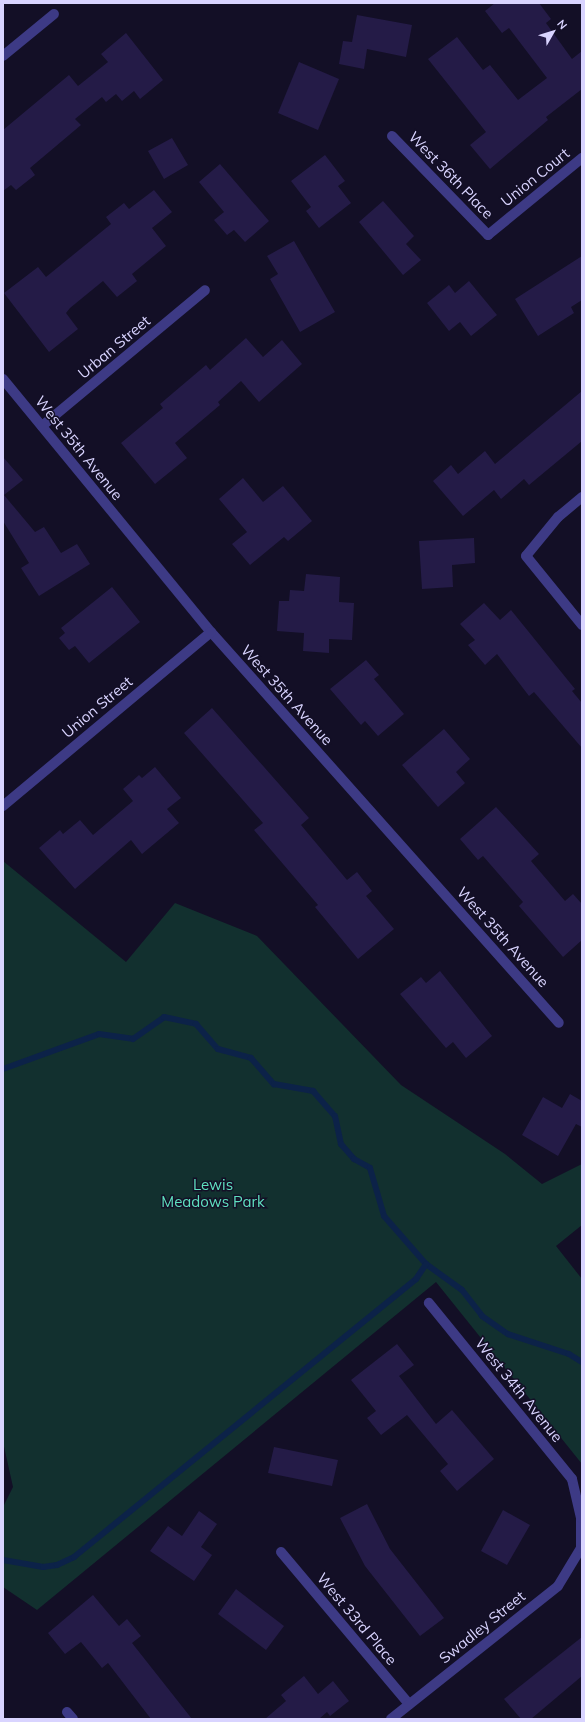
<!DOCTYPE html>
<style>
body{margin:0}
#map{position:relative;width:585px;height:1722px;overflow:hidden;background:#130f26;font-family:Mulish,sans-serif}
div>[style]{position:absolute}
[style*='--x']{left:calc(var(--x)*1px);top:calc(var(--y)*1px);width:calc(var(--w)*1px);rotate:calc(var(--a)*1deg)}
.green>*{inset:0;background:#12302f}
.stream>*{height:6px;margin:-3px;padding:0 3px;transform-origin:3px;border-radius:3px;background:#0c2248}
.building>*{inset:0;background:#241b47}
.minor>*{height:10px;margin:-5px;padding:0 5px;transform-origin:5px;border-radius:5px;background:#3d3a85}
span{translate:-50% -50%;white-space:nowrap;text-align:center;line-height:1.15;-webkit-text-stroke:3px #130f26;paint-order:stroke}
.street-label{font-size:15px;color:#d9d4ff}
.park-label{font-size:15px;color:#5fe0c0}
.frame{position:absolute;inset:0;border:4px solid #d9d4ff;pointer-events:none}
.north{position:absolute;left:533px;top:12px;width:40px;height:40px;-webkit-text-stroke:3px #130f26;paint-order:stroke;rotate:51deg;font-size:11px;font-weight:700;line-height:16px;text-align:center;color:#d9d4ff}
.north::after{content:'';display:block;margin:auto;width:14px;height:18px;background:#d9d4ff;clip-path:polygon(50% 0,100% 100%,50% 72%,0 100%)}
</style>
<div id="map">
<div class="green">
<div style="clip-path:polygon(3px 861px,126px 962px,175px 903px,257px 936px,401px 1085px,505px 1154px,542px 1184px,582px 1164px,582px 1225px,556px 1246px,582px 1279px,582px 1464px,436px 1282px,37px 1610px,3px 1587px,3px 1507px,13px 1487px,3px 1442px)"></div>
</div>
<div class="stream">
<div style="--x:3;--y:1069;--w:102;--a:-20"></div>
<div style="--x:99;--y:1034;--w:34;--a:8"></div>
<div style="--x:133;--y:1039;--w:38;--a:-35"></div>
<div style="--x:164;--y:1017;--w:33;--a:12"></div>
<div style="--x:196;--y:1024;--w:33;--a:49"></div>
<div style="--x:218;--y:1049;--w:34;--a:15"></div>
<div style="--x:251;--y:1058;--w:35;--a:49"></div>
<div style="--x:274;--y:1084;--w:40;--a:10"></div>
<div style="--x:313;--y:1091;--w:33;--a:49"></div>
<div style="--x:335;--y:1116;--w:29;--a:78"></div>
<div style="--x:341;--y:1144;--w:20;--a:49"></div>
<div style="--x:354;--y:1159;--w:18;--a:29"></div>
<div style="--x:370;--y:1168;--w:50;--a:73.7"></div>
<div style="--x:384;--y:1216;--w:64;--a:48.8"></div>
<div style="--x:426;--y:1264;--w:44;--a:35.8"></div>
<div style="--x:462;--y:1290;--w:33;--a:52"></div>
<div style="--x:482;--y:1316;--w:32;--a:35"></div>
<div style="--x:508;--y:1334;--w:64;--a:18.2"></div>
<div style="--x:569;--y:1354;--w:15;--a:32"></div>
<div style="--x:3;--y:1560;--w:41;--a:9.9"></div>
<div style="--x:43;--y:1567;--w:14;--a:-8"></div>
<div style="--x:57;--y:1565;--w:19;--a:-25"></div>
<div style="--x:74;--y:1557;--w:441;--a:-39.1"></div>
<div style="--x:416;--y:1279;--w:18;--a:-56"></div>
</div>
<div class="building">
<div style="clip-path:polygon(495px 3px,539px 3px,551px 19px,546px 23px,572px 59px,582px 51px,582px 89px,546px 117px,548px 120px,490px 169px,470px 145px,486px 132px,428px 59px,457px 37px,483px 70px,490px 65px,518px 100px,547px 78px,509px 28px,502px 33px,485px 11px)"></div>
<div style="clip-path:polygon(357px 15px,412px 25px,406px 57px,367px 49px,364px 69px,339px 64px,343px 41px,352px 42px)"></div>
<div style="clip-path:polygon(126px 33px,163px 80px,140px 99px,134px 91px,122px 101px,116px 94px,106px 102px,102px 97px,75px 119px,81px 125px,30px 168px,35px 175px,16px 190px,11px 185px,3px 191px,3px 130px,69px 75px,78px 86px,108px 62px,101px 54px)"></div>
<div style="clip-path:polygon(299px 62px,339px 79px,318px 130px,278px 113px)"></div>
<div style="clip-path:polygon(172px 138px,188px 165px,164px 179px,148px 151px)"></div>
<div style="clip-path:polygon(325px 155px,345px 181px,338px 186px,351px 203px,319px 228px,306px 211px,311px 207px,291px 181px)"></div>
<div style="clip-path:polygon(220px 164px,269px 221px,245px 242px,234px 230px,227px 235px,214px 220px,224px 212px,199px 182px)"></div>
<div style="clip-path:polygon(154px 190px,172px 212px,152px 228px,166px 246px,132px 274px,137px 281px,117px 297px,103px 281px,70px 308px,66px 313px,78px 329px,49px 352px,4px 293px,38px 267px,46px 277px,111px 224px,106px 217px,124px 203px,129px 209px)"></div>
<div style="clip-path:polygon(383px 201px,414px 236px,406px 244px,421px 260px,403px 275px,359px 222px)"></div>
<div style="clip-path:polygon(294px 241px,335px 312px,300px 332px,270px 279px,278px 274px,267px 256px)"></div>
<div style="clip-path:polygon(582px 256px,582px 300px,571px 307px,574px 313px,538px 336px,515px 299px)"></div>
<div style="clip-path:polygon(469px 281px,497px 315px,471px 336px,460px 322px,449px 331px,427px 303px,449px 285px,455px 293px)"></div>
<div style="clip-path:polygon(246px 338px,263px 357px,282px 340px,302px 364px,259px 402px,241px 381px,218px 402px,220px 405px,175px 443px,187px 458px,155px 484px,121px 443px,163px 408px,160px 404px,206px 365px,210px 370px)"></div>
<div style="clip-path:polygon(582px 391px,582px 441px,529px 485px,524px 479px,501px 499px,494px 490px,463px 516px,433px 481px,451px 465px,458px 474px,485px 451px,495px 464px)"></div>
<div style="clip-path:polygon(3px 457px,23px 480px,4px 495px,35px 532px,44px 527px,61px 553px,77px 544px,90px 564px,39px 596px,21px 568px,29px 563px,3px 521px)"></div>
<div style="clip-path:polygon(243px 478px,263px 502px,283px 486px,312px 521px,288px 541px,284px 537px,250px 565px,232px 544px,247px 532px,219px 499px)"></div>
<div style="clip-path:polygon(474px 538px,475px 563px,452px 565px,453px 587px,422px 589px,419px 541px)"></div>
<div style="clip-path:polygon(306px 574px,340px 577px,339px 602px,354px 603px,352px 640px,329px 639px,329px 653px,303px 651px,304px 633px,277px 631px,279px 601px,289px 601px,290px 590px,304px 591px)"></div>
<div style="clip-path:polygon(112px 587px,140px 622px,89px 663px,75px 646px,69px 650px,59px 638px,65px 633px,61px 628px)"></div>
<div style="clip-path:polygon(484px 603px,500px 620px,511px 610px,575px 689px,572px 691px,582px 703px,582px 748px,534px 692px,529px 696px,497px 654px,485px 665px,468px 645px,475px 640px,460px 624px)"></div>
<div style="clip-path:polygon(366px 660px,379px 675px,374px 679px,404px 714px,378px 736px,365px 721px,361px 725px,330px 689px)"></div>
<div style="clip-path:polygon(212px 708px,309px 818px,301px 825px,347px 880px,357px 872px,372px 891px,366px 896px,394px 929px,358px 959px,315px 907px,318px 905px,254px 830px,263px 823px,184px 733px)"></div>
<div style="clip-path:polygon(444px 729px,470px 759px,456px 772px,465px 783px,438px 807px,402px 765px)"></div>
<div style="clip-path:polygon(155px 767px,181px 798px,167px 809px,179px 823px,142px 854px,131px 840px,75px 889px,39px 848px,60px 830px,63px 834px,80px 820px,93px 835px,133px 801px,123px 789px,139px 775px,142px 778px)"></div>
<div style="clip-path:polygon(496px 807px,539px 854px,531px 861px,565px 901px,573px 894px,582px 904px,582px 940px,563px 957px,519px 906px,523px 902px,483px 856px,478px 860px,460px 839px)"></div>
<div style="clip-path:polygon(440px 971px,492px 1036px,466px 1058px,453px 1042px,446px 1048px,400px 994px,421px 977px,426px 983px)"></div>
<div style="clip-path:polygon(570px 1094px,582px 1101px,582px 1127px,576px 1124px,558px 1156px,522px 1135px,543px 1097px,562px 1108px)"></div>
<div style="clip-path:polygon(397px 1344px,414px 1365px,399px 1376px,436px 1424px,452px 1410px,494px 1459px,457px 1491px,440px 1471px,448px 1464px,407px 1415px,381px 1435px,367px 1418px,376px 1411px,351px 1380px)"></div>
<div style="clip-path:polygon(274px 1447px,338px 1460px,332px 1486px,268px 1473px)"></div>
<div style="clip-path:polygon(367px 1504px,390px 1549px,444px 1618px,420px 1636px,365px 1566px,340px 1518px)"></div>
<div style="clip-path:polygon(503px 1510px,530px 1525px,507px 1565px,481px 1551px)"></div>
<div style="clip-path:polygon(199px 1511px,217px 1524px,201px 1547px,212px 1555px,194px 1581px,150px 1551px,168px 1526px,182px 1536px)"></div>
<div style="clip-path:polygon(236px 1589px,284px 1626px,266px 1650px,218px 1614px)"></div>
<div style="clip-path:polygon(93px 1595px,119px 1626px,127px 1619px,141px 1636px,132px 1643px,192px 1719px,151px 1719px,108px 1663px,102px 1668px,81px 1642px,65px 1654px,48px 1633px)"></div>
<div style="clip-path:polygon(582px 1637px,582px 1676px,531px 1719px,521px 1719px,504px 1699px)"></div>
<div style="clip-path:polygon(304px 1676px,318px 1694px,333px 1681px,349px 1701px,330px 1716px,327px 1712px,319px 1719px,265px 1719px,286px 1701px,281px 1695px)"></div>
</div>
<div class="minor">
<div style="--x:3;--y:56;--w:66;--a:-39.5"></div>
<div style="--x:392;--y:136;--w:138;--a:45.9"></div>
<div style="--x:488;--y:235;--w:122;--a:-39.3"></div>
<div style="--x:3;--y:379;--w:328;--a:50.6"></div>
<div style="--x:211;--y:632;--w:523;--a:48.33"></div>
<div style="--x:42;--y:426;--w:212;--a:-39.8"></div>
<div style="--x:582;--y:497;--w:31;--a:140"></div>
<div style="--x:558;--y:517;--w:50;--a:129.4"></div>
<div style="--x:526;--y:556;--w:89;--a:50.9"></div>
<div style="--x:3;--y:806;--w:271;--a:-39.9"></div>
<div style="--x:281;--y:1552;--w:199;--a:49.9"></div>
<div style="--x:67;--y:1712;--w:9;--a:49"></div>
<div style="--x:391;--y:1719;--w:213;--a:-38.5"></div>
<div style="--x:558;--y:1586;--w:44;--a:-58.8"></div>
<div style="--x:581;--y:1548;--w:30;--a:-90"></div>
<div style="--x:581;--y:1518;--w:40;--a:-103"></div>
<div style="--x:572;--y:1479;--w:227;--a:-129.1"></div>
</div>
<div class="street-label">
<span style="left:451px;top:175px;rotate:46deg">West 36th Place</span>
<span style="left:535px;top:177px;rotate:-39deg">Union Court</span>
<span style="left:114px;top:347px;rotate:-40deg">Urban Street</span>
<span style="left:79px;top:448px;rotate:51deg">West 35th Avenue</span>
<span style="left:287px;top:695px;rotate:48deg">West 35th Avenue</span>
<span style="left:97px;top:707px;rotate:-40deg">Union Street</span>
<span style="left:503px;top:937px;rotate:48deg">West 35th Avenue</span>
<span style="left:519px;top:1390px;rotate:51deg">West 34th Avenue</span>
<span style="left:357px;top:1619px;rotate:50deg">West 33rd Place</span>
<span style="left:482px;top:1627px;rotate:-39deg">Swadley Street</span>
</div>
<div class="park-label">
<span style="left:213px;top:1193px">Lewis<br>Meadows Park</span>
</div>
<div class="frame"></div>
<div class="north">N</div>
</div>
